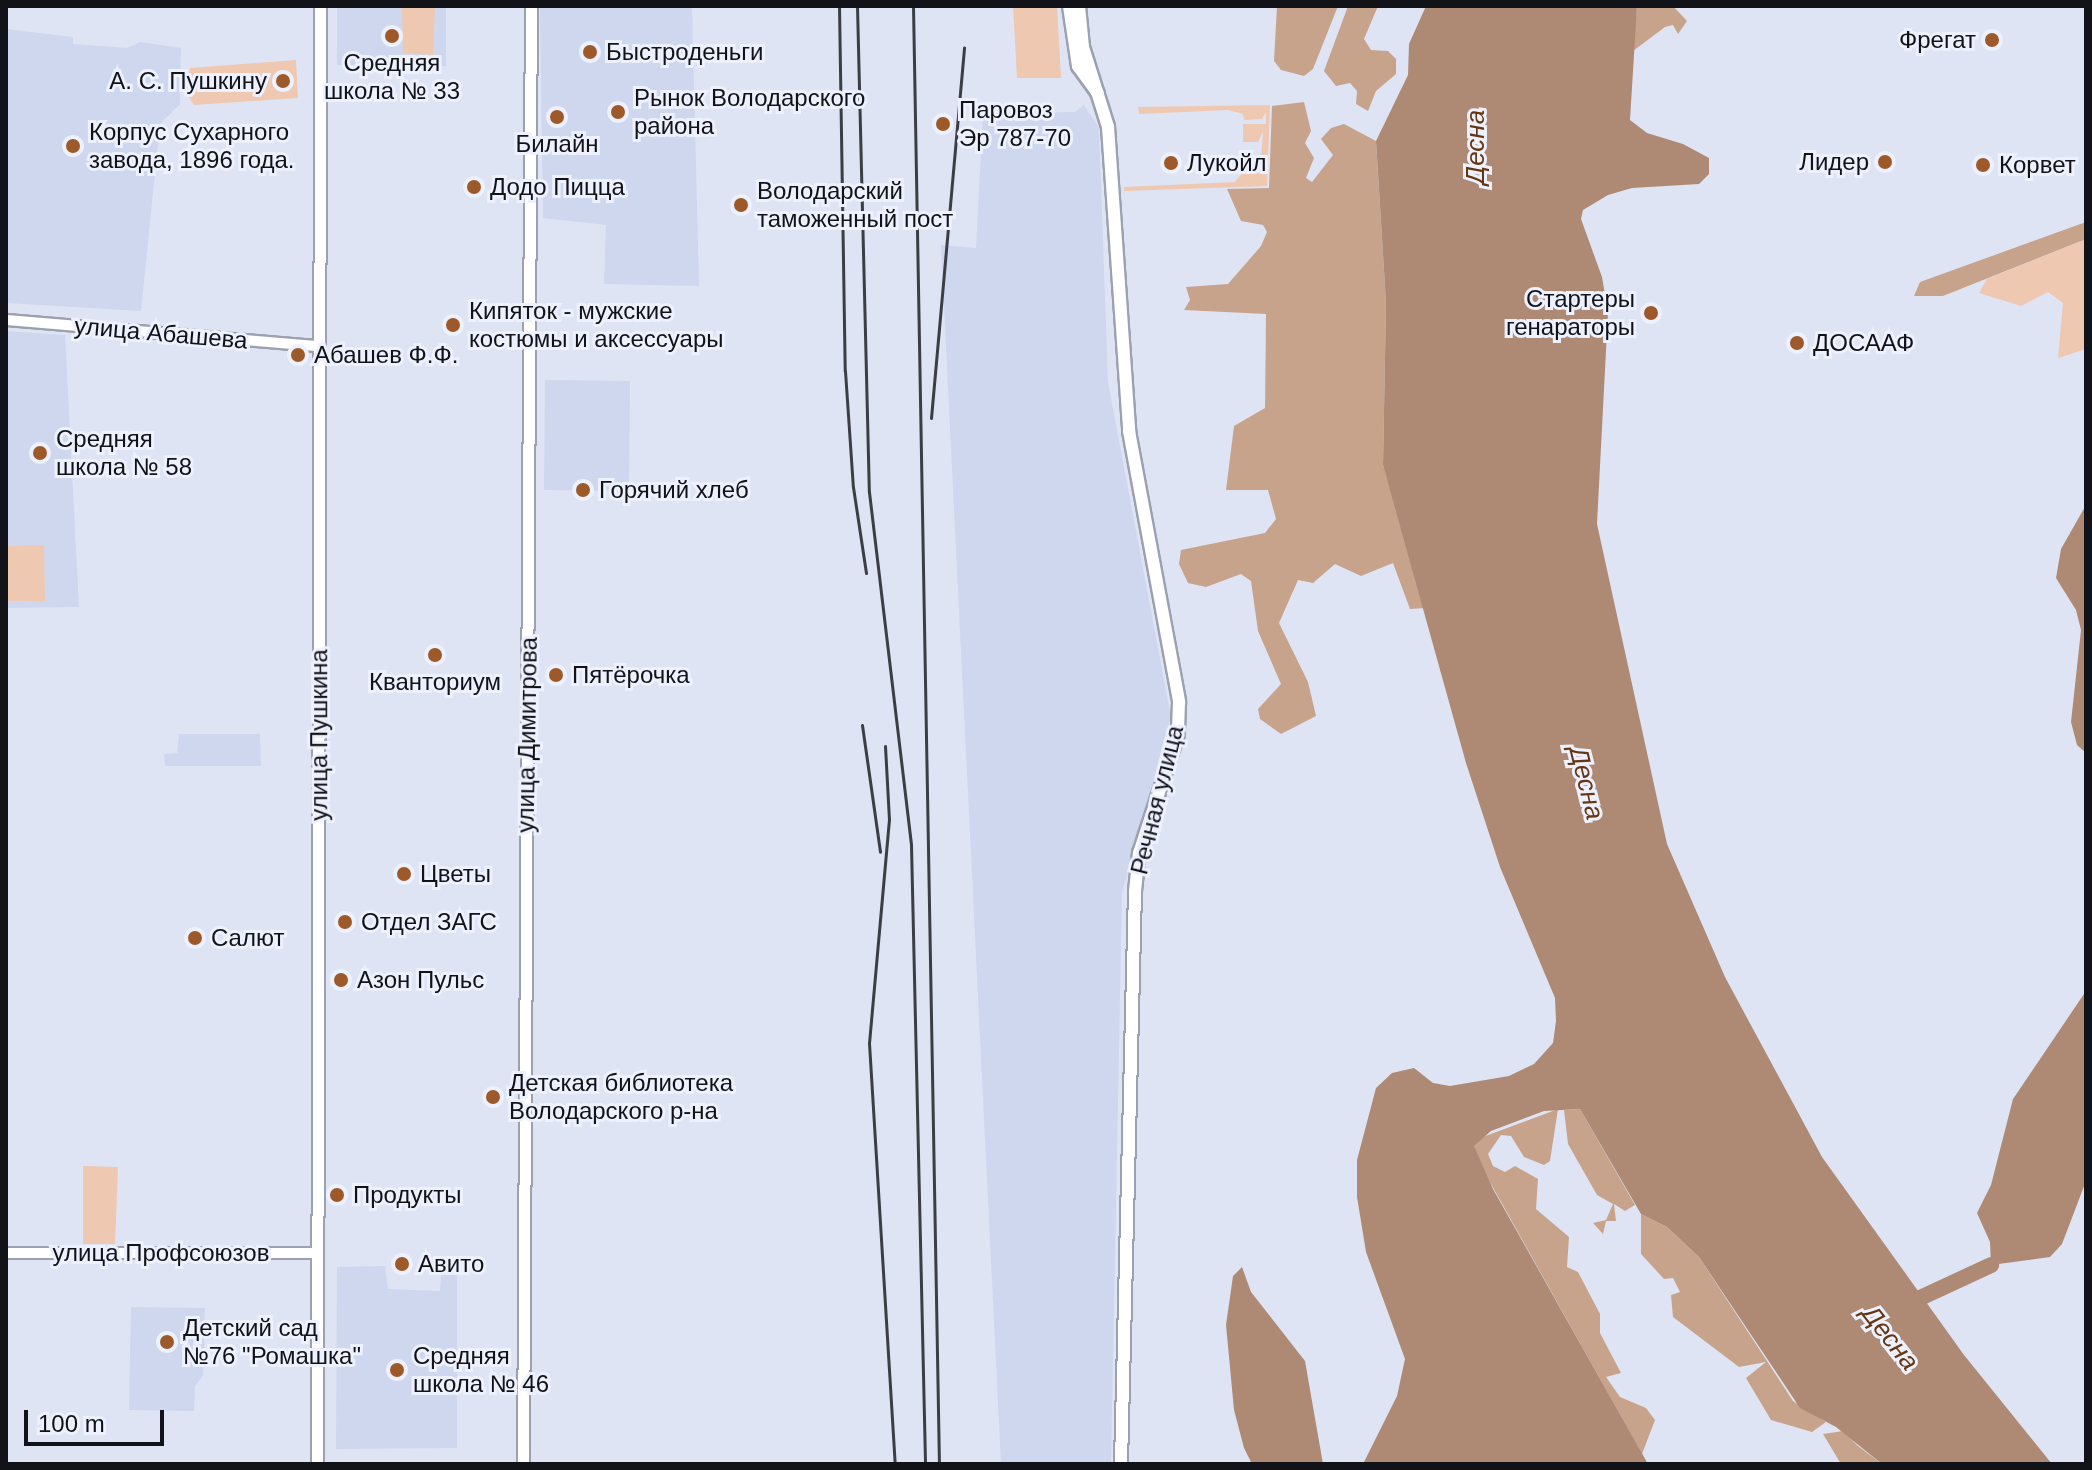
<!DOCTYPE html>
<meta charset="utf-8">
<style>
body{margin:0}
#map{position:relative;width:2092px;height:1470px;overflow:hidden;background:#dee4f4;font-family:Helvetica,sans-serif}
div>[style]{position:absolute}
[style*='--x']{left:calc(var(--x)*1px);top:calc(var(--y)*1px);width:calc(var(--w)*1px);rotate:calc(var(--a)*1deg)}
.built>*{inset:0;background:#cfd7ee}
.green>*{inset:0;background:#eec8b1}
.forest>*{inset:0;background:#c8a38c}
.water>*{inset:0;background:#ae8a74}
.river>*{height:16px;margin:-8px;padding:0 8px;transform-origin:8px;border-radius:8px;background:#ae8a74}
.roads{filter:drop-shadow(2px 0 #9ba1af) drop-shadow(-2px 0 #9ba1af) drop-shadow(0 2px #9ba1af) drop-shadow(0 -2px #9ba1af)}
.tertiary>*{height:10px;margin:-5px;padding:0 5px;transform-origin:5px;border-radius:5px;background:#fff}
.secondary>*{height:11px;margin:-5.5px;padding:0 5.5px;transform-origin:5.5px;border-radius:5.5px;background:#fff}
.primary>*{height:12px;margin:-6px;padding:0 6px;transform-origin:6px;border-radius:6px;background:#fff}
.rail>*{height:3px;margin:-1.5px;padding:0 1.5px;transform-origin:1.5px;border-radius:1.5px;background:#3b3e45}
.dots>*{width:22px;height:22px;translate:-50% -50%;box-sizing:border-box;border:4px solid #edf1fe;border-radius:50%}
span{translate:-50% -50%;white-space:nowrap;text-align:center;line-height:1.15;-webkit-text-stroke:6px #edf1fe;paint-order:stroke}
.poi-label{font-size:24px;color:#111318}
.right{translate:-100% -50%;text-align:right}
.left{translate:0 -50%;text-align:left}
.street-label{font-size:24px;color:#111318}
.water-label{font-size:26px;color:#663511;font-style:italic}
.frame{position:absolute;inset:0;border:8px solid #111318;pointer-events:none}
.scale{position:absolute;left:24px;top:1410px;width:140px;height:36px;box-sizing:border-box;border:4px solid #111318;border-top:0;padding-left:10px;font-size:24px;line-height:28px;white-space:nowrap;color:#111318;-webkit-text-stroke:6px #edf1fe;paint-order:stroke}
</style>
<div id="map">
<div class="built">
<div style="clip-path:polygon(337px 6px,446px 6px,446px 66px,337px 65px)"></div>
<div style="clip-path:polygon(540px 6px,692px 6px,699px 286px,604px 284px,606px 225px,543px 218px)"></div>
<div style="clip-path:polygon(6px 29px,73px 37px,73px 44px,127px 48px,140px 42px,181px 48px,180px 104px,160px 124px,141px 311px,6px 303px)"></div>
<div style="clip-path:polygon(1084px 105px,1099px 128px,1108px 382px,1171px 717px,1122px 894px,1111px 1464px,1001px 1464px,941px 245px,976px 248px,983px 113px,1075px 112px)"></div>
<div style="clip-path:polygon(6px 331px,65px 335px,79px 607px,6px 608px)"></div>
<div style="clip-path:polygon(545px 380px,630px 381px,629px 491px,544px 490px)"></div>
<div style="clip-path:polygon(179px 734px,260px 734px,261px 766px,165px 766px,164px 754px,177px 753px)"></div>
<div style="clip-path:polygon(442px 1261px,457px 1261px,457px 1448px,336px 1449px,337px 1267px,385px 1266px,388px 1289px,440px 1291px)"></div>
<div style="clip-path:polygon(131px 1307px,205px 1308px,203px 1376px,195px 1386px,194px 1411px,129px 1410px)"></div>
</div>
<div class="green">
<div style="clip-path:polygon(402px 6px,435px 6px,433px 55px,403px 53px)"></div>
<div style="clip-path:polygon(1013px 6px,1057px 6px,1061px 78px,1017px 78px)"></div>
<div style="clip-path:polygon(296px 60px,298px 98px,194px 105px,185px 91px,190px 68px)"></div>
<div style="clip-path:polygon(1270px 105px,1267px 186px,1124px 191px,1124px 187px,1235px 182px,1242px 173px,1243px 151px,1249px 152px,1249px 173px,1260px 173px,1263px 131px,1258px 142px,1243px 142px,1243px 124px,1266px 124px,1266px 112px,1262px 119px,1244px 120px,1243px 114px,1228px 110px,1139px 114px,1138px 107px)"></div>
<div style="clip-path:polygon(2086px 239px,2086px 349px,2058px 358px,2063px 303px,2048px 292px,2021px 306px,1979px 293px,1987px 279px)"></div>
<div style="clip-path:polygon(44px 545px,45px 601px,6px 601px,6px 546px)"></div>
<div style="clip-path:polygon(83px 1166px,118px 1167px,115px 1244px,83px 1244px)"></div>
</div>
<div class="forest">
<div style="clip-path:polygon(1277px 6px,1338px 6px,1313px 69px,1304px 76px,1281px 70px,1274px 61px)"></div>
<div style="clip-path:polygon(1348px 6px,1378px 6px,1364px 39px,1371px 50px,1388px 51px,1396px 59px,1396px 74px,1376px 91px,1368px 111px,1356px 104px,1357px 91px,1350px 83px,1336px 86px,1324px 71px)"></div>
<div style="clip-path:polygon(1637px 6px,1673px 6px,1687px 21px,1678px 34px,1673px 25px,1665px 27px,1633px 51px)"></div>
<div style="clip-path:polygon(1304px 102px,1311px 131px,1305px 143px,1314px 158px,1306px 178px,1312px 182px,1333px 155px,1321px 139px,1331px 128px,1344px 124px,1376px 141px,1386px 303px,1383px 465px,1426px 608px,1410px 609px,1393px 563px,1361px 576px,1335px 564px,1313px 583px,1298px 580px,1279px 623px,1308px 682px,1316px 716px,1281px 734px,1260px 719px,1258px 709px,1281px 684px,1258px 631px,1251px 581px,1241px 574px,1206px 587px,1188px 583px,1179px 564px,1181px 550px,1265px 533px,1276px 519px,1268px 490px,1226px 490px,1234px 426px,1265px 408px,1266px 314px,1184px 310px,1190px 300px,1186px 287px,1228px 284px,1261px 246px,1267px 232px,1263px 225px,1241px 221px,1227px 189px,1269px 188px,1272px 106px)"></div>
<div style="clip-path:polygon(2086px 222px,2086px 239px,1943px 296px,1914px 296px,1920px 282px)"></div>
<div style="clip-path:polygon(1558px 1109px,1550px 1161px,1544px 1165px,1524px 1157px,1511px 1136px,1501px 1135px,1488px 1154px,1493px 1166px,1505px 1172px,1515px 1166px,1538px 1179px,1536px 1209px,1569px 1237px,1567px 1267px,1578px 1272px,1600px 1314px,1600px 1333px,1621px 1373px,1606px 1377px,1620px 1397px,1646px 1408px,1655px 1420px,1642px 1454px,1477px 1159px,1474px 1146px,1480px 1138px)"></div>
<div style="clip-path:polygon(1580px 1109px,1635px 1205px,1625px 1211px,1614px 1204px,1616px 1221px,1606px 1221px,1603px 1234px,1593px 1223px,1606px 1220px,1613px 1204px,1597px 1195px,1568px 1144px,1564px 1110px)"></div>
<div style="clip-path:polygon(1641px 1214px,1667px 1227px,1699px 1257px,1793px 1401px,1826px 1422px,1812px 1432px,1771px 1420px,1746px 1378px,1766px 1362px,1739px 1367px,1673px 1317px,1671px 1295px,1680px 1292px,1673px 1278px,1664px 1279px,1641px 1254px)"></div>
<div style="clip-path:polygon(1843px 1431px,1858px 1446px,1882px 1464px,1841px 1464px,1823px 1434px)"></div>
</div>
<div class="water">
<div style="clip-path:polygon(1426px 6px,1637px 6px,1630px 120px,1647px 133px,1683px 144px,1709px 158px,1709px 174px,1699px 184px,1632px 188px,1608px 195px,1583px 210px,1581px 219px,1602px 277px,1608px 312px,1597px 524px,1667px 844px,1725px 977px,1822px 1157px,1964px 1355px,2052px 1464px,1882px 1464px,1836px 1427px,1800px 1408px,1699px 1257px,1667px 1227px,1641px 1214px,1580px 1109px,1544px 1111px,1491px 1131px,1474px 1146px,1493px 1189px,1648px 1464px,1363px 1464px,1397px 1396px,1405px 1359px,1366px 1252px,1357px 1197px,1357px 1160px,1376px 1088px,1392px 1073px,1414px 1068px,1433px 1083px,1450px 1086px,1509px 1076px,1534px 1064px,1553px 1043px,1556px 1021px,1555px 998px,1500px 867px,1466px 763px,1383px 465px,1386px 303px,1376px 141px,1408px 75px,1409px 44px)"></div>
<div style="clip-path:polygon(2086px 505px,2086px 753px,2077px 745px,2071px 722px,2081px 630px,2076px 610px,2056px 578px,2061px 549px)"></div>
<div style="clip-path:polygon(2086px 991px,2086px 1181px,2062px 1244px,2050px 1257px,1991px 1265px,1990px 1242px,1977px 1213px,1991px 1185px,2013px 1099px)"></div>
<div style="clip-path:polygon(1242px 1267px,1251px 1292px,1305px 1361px,1323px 1464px,1252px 1464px,1244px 1448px,1234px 1410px,1226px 1325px,1233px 1276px)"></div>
</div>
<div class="river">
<div style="--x:1905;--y:1305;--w:95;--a:-24.9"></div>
</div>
<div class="roads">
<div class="tertiary">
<div style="--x:6;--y:320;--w:312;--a:4.8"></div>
<div style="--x:6;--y:1253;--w:311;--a:0"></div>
</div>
<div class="secondary">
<div style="--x:317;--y:1464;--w:1458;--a:-89.88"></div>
<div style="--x:523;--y:1464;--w:1458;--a:-89.69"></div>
</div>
<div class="primary">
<div style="--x:1069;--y:6;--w:61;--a:81.5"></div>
<div style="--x:1078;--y:66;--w:34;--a:54"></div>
<div style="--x:1079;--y:6;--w:41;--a:84.4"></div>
<div style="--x:1083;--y:47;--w:84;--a:72.6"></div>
<div style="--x:1108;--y:127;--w:305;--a:86"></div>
<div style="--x:1129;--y:431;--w:276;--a:79.5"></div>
<div style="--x:1179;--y:702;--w:32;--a:92"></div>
<div style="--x:1178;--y:734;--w:125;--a:108.1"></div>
<div style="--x:1139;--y:853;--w:38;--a:96"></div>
<div style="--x:1135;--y:891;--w:573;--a:91.4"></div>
</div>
</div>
<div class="rail">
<div style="--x:839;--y:6;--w:365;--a:89.1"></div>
<div style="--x:845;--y:371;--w:116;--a:86.1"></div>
<div style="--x:853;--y:487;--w:87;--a:81.4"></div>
<div style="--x:857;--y:6;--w:486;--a:88.6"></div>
<div style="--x:869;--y:492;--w:355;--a:83.2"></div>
<div style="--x:911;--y:845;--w:619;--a:88.7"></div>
<div style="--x:913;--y:6;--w:1458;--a:88.98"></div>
<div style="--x:931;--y:418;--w:372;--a:-84.9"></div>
<div style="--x:862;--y:725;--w:128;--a:81.9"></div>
<div style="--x:885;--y:746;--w:73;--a:86.9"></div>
<div style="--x:889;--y:819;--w:225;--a:95.1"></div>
<div style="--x:869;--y:1043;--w:422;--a:86.5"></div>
</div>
<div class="dots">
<div style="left:392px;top:36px;background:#9d592a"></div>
<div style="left:1992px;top:40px;background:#9d592a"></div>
<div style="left:590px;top:52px;background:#9d592a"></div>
<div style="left:283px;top:81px;background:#9d592a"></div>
<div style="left:618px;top:112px;background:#9d592a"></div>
<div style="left:557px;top:117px;background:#9d592a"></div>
<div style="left:943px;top:124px;background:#9d592a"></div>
<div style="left:73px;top:146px;background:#9d592a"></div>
<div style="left:1885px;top:162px;background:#9d592a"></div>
<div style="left:1171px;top:163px;background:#9d592a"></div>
<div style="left:1983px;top:165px;background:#9d592a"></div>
<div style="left:474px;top:187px;background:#9d592a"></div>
<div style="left:741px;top:205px;background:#9d592a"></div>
<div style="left:1651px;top:313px;background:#9d592a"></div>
<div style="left:453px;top:325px;background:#9d592a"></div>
<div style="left:1797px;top:343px;background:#9d592a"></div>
<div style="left:298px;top:355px;background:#9d592a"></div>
<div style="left:40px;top:453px;background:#9d592a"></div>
<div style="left:583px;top:490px;background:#9d592a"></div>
<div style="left:435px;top:655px;background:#9d592a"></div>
<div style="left:556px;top:675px;background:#9d592a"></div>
<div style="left:404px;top:874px;background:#9d592a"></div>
<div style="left:345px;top:922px;background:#9d592a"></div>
<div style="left:195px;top:938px;background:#9d592a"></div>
<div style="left:341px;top:980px;background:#9d592a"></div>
<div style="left:493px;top:1097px;background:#9d592a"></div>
<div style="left:337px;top:1195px;background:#9d592a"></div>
<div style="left:402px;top:1264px;background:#9d592a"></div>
<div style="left:167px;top:1342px;background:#9d592a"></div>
<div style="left:397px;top:1370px;background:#9d592a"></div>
</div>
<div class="poi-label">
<span class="right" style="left:1976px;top:40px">Фрегат</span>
<span class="left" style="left:606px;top:52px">Быстроденьги</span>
<span style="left:392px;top:77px">Средняя<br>школа № 33</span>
<span class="right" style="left:267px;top:81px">А. С. Пушкину</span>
<span class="left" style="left:634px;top:112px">Рынок Володарского<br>района</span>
<span class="left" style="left:959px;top:124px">Паровоз<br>Эр 787-70</span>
<span class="left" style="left:89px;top:146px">Корпус Сухарного<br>завода, 1896 года.</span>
<span style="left:557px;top:144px">Билайн</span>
<span class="right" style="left:1869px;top:162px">Лидер</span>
<span class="left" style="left:1187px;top:163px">Лукойл</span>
<span class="left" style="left:1999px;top:165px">Корвет</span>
<span class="left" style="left:490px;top:187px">Додо Пицца</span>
<span class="left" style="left:757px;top:205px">Володарский<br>таможенный пост</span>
<span class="right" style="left:1635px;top:313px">Стартеры<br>генараторы</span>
<span class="left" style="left:469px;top:325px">Кипяток - мужские<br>костюмы и аксессуары</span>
<span class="left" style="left:1813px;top:343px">ДОСААФ</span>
<span class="left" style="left:314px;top:355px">Абашев Ф.Ф.</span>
<span class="left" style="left:56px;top:453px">Средняя<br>школа № 58</span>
<span class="left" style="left:599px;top:490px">Горячий хлеб</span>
<span class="left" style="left:572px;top:675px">Пятёрочка</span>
<span style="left:435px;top:682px">Кванториум</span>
<span class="left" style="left:420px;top:874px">Цветы</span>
<span class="left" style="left:361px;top:922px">Отдел ЗАГС</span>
<span class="left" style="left:211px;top:938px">Салют</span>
<span class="left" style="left:357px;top:980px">Азон Пульс</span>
<span class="left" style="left:509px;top:1097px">Детская библиотека<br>Володарского р-на</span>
<span class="left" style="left:353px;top:1195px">Продукты</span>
<span class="left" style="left:418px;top:1264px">Авито</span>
<span class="left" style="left:183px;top:1342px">Детский сад<br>№76 "Ромашка"</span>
<span class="left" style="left:413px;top:1370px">Средняя<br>школа № 46</span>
</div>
<div class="street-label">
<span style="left:161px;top:333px;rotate:5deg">улица Абашева</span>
<span style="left:319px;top:735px;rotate:-90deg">улица Пушкина</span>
<span style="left:527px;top:735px;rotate:-89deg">улица Димитрова</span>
<span style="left:1157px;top:800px;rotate:-76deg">Речная улица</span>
<span style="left:161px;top:1253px">улица Профсоюзов</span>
</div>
<div class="water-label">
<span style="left:1476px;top:147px;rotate:-90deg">Десна</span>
<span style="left:1586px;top:783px;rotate:76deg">Десна</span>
<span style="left:1890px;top:1338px;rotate:52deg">Десна</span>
</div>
<div class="frame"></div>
<div class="scale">100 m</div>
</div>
